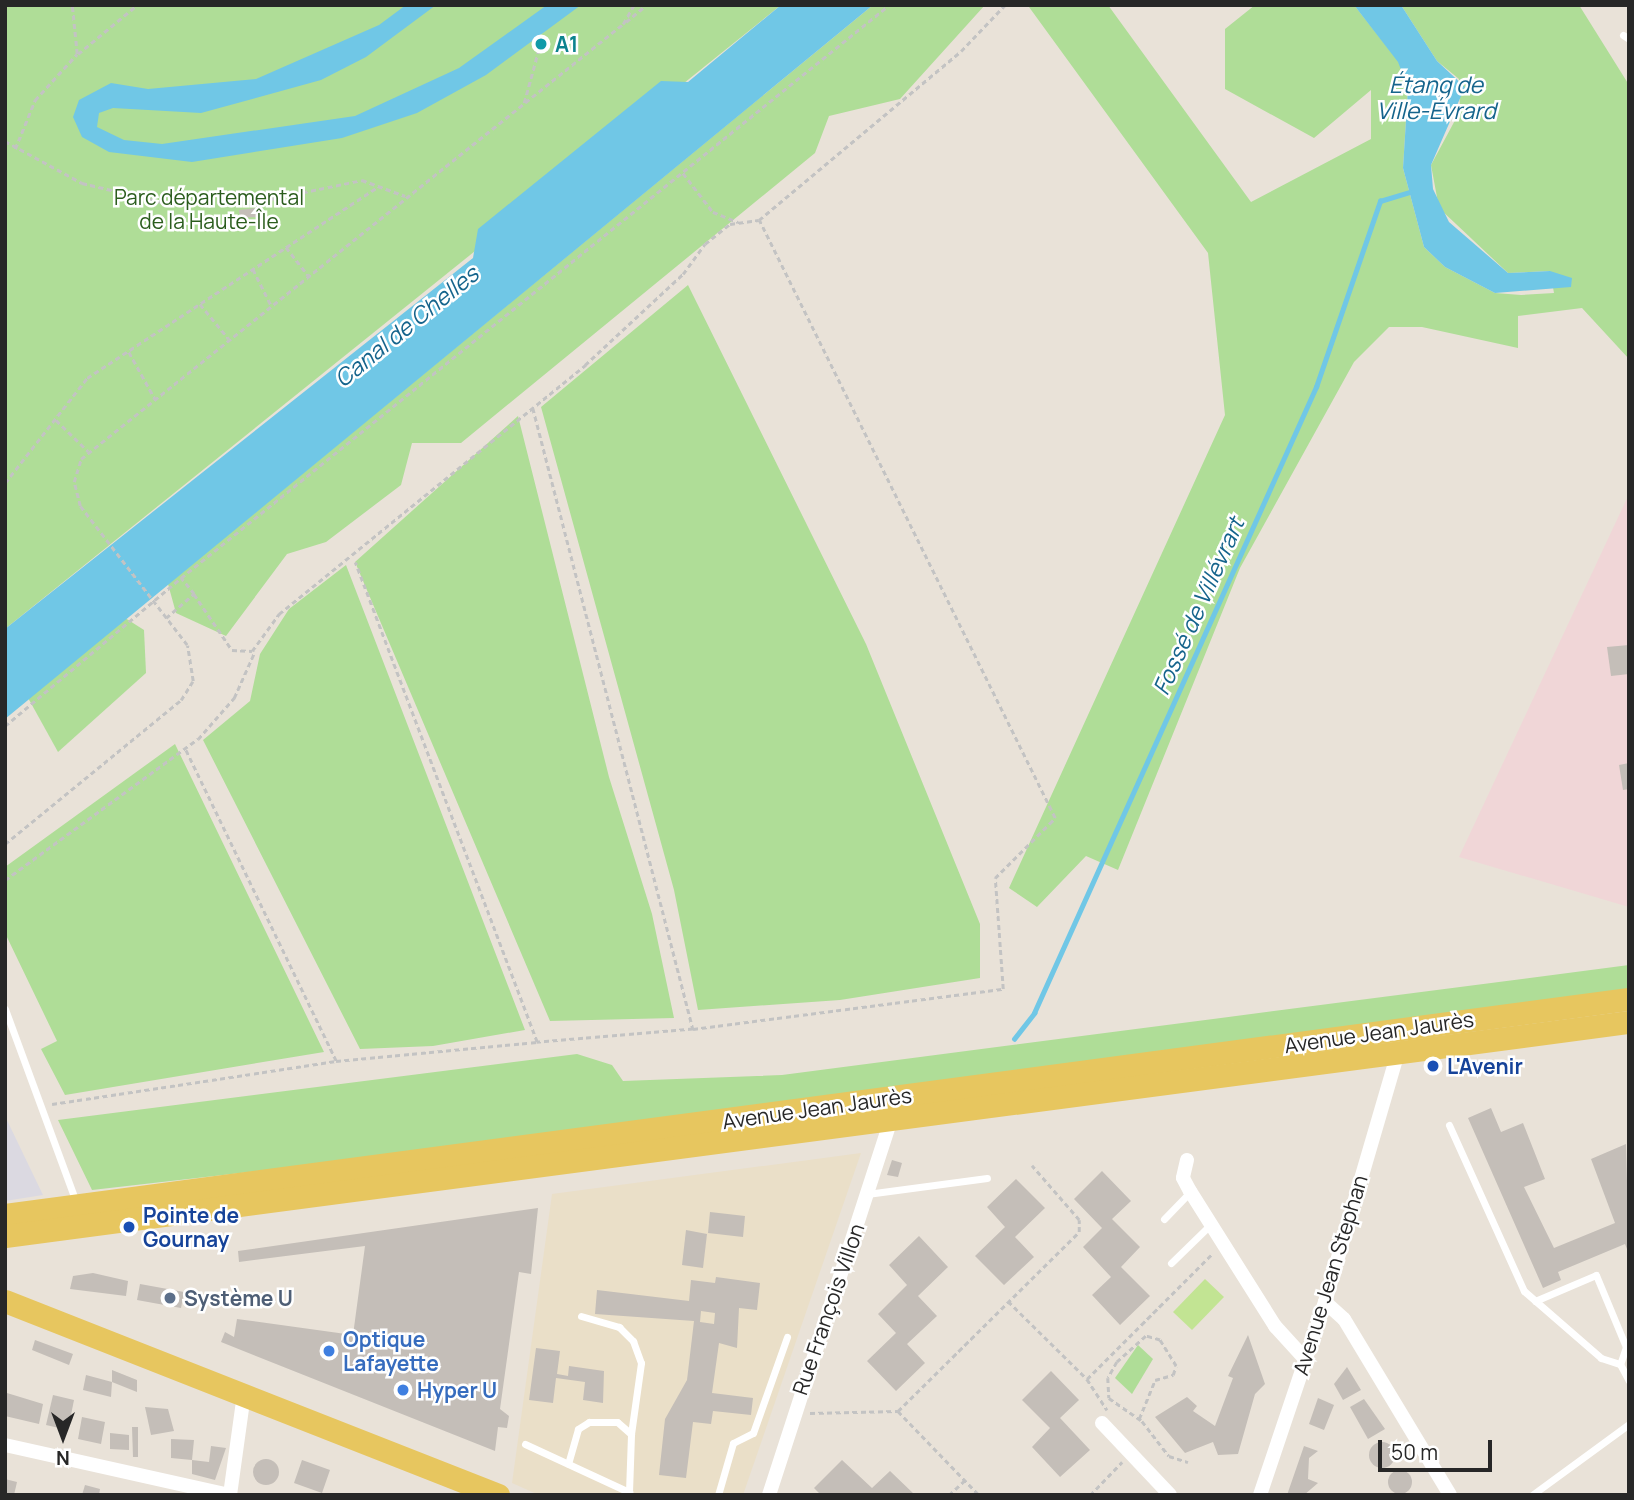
<!DOCTYPE html>
<meta charset="utf-8">
<style>
body{margin:0}
#map{position:relative;width:1634px;height:1500px;overflow:hidden;background:#e9e2d8;font-family:Manrope,sans-serif}
div>[style]{position:absolute}
[style*='--x']{left:calc(var(--x)*1px);top:calc(var(--y)*1px);width:calc(var(--w)*1px);rotate:calc(var(--a)*1deg)}
.industrial>*{inset:0;background:#dbd9e1}
.education>*{inset:0;background:#eadfc8}
.medical>*{inset:0;background:#f0d6d7}
.green>*{inset:0;background:#afdd97}
.pitch>*{inset:0;background:#c2e493}
.water>*{inset:0;background:#70c7e6}
.stream>*{height:4.5px;margin:-2.25px;padding:0 2.25px;transform-origin:2.25px;border-radius:2.25px;background:#70c7e6}
.building>*{inset:0;background:#c4beb8}
.round{border-radius:50%}
.path>*{height:2.5px;margin-top:-1.25px;transform-origin:0;background:repeating-linear-gradient(90deg,#c3c3c3 0 5px,transparent 0 8.5px)}
.service>*{height:7px;margin:-3.5px;padding:0 3.5px;transform-origin:3.5px;border-radius:3.5px;background:#fff}
.minor>*{height:14px;margin:-7px;padding:0 7px;transform-origin:7px;border-radius:7px;background:#fff}
.primary>*{height:23px;margin:-11.5px;padding:0 11.5px;transform-origin:11.5px;border-radius:11.5px;background:#e7c65f}
.dots>*{width:19px;height:19px;translate:-50% -50%;box-sizing:border-box;border:4px solid #fff;border-radius:50%}
span{translate:-50% -50%;white-space:nowrap;text-align:center;line-height:1.15;-webkit-text-stroke:5px #fff;paint-order:stroke}
.culture-label{font-size:21px;color:#0d838f;font-weight:700}
.left{translate:0 -50%;text-align:left}
.park-label{font-size:21px;color:#2b5d1d}
.street-label{font-size:21px;color:#272727}
.transit-label{font-size:21px;color:#164399;font-weight:700}
.service-label{font-size:21px;color:#4e5e75;font-weight:700}
.shop-label{font-size:21px;color:#366cbe;font-weight:700}
.water-label{font-size:23px;color:#15648c;font-style:italic}
.frame{position:absolute;inset:0;border:7px solid #272727;pointer-events:none}
.north{position:absolute;left:28px;top:1402px;width:70px;height:70px;-webkit-text-stroke:5px #fff;paint-order:stroke;rotate:180deg;font-size:19px;font-weight:700;line-height:28px;text-align:center;color:#272727}
.north::after{content:'';display:block;margin:auto;width:24px;height:32px;background:#272727;clip-path:polygon(50% 0,100% 100%,50% 72%,0 100%)}
.scale{position:absolute;left:1378px;top:1440px;width:114px;height:32px;box-sizing:border-box;border:4px solid #272727;border-top:0;padding-left:9px;font-size:21px;line-height:24px;white-space:nowrap;color:#272727;-webkit-text-stroke:5px #fff;paint-order:stroke}
</style>
<div id="map">
<div class="industrial">
<div style="clip-path:polygon(5px 1116px,43px 1195px,5px 1201px)"></div>
</div>
<div class="education">
<div style="clip-path:polygon(861px 1153px,743px 1495px,539px 1495px,512px 1483px,552px 1194px)"></div>
</div>
<div class="medical">
<div style="clip-path:polygon(1629px 494px,1629px 907px,1459px 857px)"></div>
</div>
<div class="green">
<div style="clip-path:polygon(5px 5px,781px 5px,5px 629px)"></div>
<div style="clip-path:polygon(873px 5px,985px 5px,900px 99px,829px 116px,815px 153px,461px 443px,412px 443px,401px 485px,326px 542px,287px 554px,226px 636px,176px 613px,168px 584px)"></div>
<div style="clip-path:polygon(1108px 5px,1251px 202px,1371px 139px,1371px 90px,1314px 138px,1225px 89px,1225px 29px,1255px 5px,1354px 5px,1399px 62px,1408px 88px,1403px 168px,1424px 247px,1445px 267px,1495px 293px,1521px 295px,1554px 293px,1550px 271px,1508px 273px,1439px 208px,1431px 165px,1460px 111px,1459px 79px,1437px 61px,1401px 5px,1579px 5px,1629px 85px,1629px 359px,1582px 308px,1518px 316px,1518px 348px,1422px 327px,1389px 327px,1354px 362px,1240px 568px,1118px 870px,1086px 856px,1037px 907px,1009px 888px,1225px 415px,1208px 253px,1029px 7px)"></div>
<div style="clip-path:polygon(688px 285px,866px 644px,980px 924px,980px 978px,840px 1000px,698px 1010px,674px 890px,541px 407px)"></div>
<div style="clip-path:polygon(518px 416px,609px 777px,652px 914px,674px 1018px,550px 1021px,355px 562px)"></div>
<div style="clip-path:polygon(346px 565px,525px 1030px,433px 1046px,360px 1049px,203px 740px,250px 701px,260px 654px,289px 609px)"></div>
<div style="clip-path:polygon(122px 616px,144px 630px,146px 673px,58px 752px,27px 696px)"></div>
<div style="clip-path:polygon(175px 744px,324px 1052px,65px 1095px,41px 1049px,57px 1041px,5px 933px,5px 867px)"></div>
<div style="clip-path:polygon(1629px 965px,1629px 993px,558px 1137px,92px 1190px,58px 1120px,577px 1054px,612px 1065px,623px 1081px,782px 1075px)"></div>
<div style="clip-path:polygon(1138px 1345px,1153px 1359px,1132px 1394px,1115px 1378px)"></div>
</div>
<div class="pitch">
<div style="clip-path:polygon(1205px 1279px,1224px 1297px,1192px 1330px,1173px 1312px)"></div>
</div>
<div class="water">
<div style="clip-path:polygon(406px 5px,436px 5px,366px 57px,321px 80px,201px 113px,113px 108px,99px 113px,97px 127px,124px 140px,162px 144px,355px 116px,459px 68px,547px 5px,581px 5px,486px 75px,417px 113px,342px 138px,192px 162px,109px 152px,82px 137px,73px 117px,79px 100px,111px 83px,148px 89px,256px 79px,379px 25px)"></div>
<div style="clip-path:polygon(781px 5px,873px 5px,5px 719px,5px 629px,473px 258px,478px 229px,661px 81px,688px 82px)"></div>
<div style="clip-path:polygon(1354px 5px,1401px 5px,1437px 61px,1465px 87px,1431px 165px,1433px 189px,1449px 222px,1508px 273px,1550px 271px,1572px 278px,1571px 287px,1495px 293px,1445px 267px,1424px 247px,1403px 168px,1408px 88px,1398px 62px)"></div>
</div>
<div class="stream">
<div style="--x:1014;--y:1039;--w:33;--a:-52"></div>
<div style="--x:1034;--y:1013;--w:687;--a:-65.75"></div>
<div style="--x:1316;--y:387;--w:197;--a:-71"></div>
<div style="--x:1380;--y:201;--w:31;--a:-17"></div>
</div>
<div class="building">
<div style="clip-path:polygon(257px 208px,257px 217px,240px 218px,239px 210px)"></div>
<div style="clip-path:polygon(1629px 645px,1629px 674px,1611px 676px,1607px 647px)"></div>
<div style="clip-path:polygon(1629px 763px,1629px 789px,1623px 790px,1619px 765px)"></div>
<div style="clip-path:polygon(1491px 1108px,1501px 1132px,1523px 1123px,1545px 1179px,1524px 1187px,1554px 1248px,1615px 1223px,1591px 1159px,1626px 1144px,1629px 1254px,1625px 1244px,1558px 1272px,1561px 1280px,1543px 1288px,1468px 1118px)"></div>
<div style="clip-path:polygon(892px 1160px,902px 1163px,898px 1177px,887px 1175px)"></div>
<div style="clip-path:polygon(1102px 1171px,1131px 1201px,1112px 1219px,1140px 1247px,1121px 1267px,1150px 1296px,1120px 1325px,1092px 1295px,1111px 1277px,1083px 1247px,1102px 1228px,1074px 1199px)"></div>
<div style="clip-path:polygon(1016px 1179px,1045px 1208px,1015px 1237px,1034px 1257px,1004px 1285px,975px 1256px,1005px 1227px,987px 1207px)"></div>
<div style="clip-path:polygon(538px 1208px,531px 1274px,519px 1272px,500px 1409px,509px 1416px,507px 1428px,498px 1427px,495px 1451px,221px 1342px,225px 1332px,234px 1337px,237px 1319px,353px 1335px,365px 1246px,239px 1262px,238px 1251px)"></div>
<div style="clip-path:polygon(710px 1212px,745px 1216px,743px 1237px,708px 1233px)"></div>
<div style="clip-path:polygon(686px 1230px,707px 1234px,703px 1268px,682px 1265px)"></div>
<div style="clip-path:polygon(919px 1236px,948px 1267px,918px 1296px,937px 1316px,907px 1344px,925px 1363px,896px 1391px,867px 1361px,896px 1333px,878px 1314px,907px 1285px,889px 1265px)"></div>
<div style="clip-path:polygon(93px 1273px,128px 1281px,126px 1296px,70px 1289px,73px 1276px)"></div>
<div style="clip-path:polygon(evenodd,716px 1277px,760px 1283px,757px 1310px,739px 1308px,737px 1348px,719px 1343px,712px 1393px,753px 1398px,751px 1415px,713px 1411px,711px 1424px,693px 1422px,686px 1478px,659px 1475px,665px 1419px,687px 1380px,694px 1321px,595px 1314px,597px 1290px,689px 1301px,691px 1280px,715px 1283px,716px 1277px,701px 1311px,715px 1313px,714px 1324px,700px 1322px,701px 1311px)"></div>
<div style="clip-path:polygon(140px 1284px,184px 1292px,181px 1308px,137px 1300px)"></div>
<div style="clip-path:polygon(1248px 1335px,1265px 1384px,1255px 1394px,1238px 1454px,1218px 1455px,1213px 1442px,1185px 1453px,1155px 1417px,1187px 1397px,1197px 1406px,1193px 1411px,1215px 1426px,1233px 1378px,1228px 1376px)"></div>
<div style="clip-path:polygon(35px 1340px,73px 1354px,69px 1365px,32px 1350px)"></div>
<div style="clip-path:polygon(536px 1348px,560px 1351px,557px 1374px,568px 1376px,569px 1366px,604px 1371px,603px 1403px,583px 1400px,585px 1382px,556px 1378px,553px 1403px,529px 1400px)"></div>
<div style="clip-path:polygon(1347px 1367px,1361px 1390px,1343px 1400px,1334px 1384px)"></div>
<div style="clip-path:polygon(112px 1370px,137px 1380px,137px 1392px,112px 1382px,111px 1397px,83px 1390px,86px 1375px,112px 1382px)"></div>
<div style="clip-path:polygon(1051px 1371px,1079px 1400px,1060px 1418px,1090px 1450px,1060px 1477px,1032px 1447px,1050px 1428px,1022px 1400px)"></div>
<div style="clip-path:polygon(7px 1393px,43px 1404px,39px 1424px,5px 1416px)"></div>
<div style="clip-path:polygon(53px 1395px,74px 1400px,68px 1430px,46px 1425px)"></div>
<div style="clip-path:polygon(1318px 1398px,1334px 1405px,1324px 1430px,1309px 1424px)"></div>
<div style="clip-path:polygon(1364px 1399px,1385px 1429px,1368px 1439px,1350px 1407px)"></div>
<div style="clip-path:polygon(145px 1407px,168px 1409px,174px 1431px,151px 1435px)"></div>
<div style="clip-path:polygon(82px 1417px,105px 1422px,101px 1444px,78px 1439px)"></div>
<div style="clip-path:polygon(132px 1427px,138px 1427px,138px 1457px,133px 1457px)"></div>
<div style="clip-path:polygon(110px 1433px,129px 1435px,129px 1450px,110px 1449px)"></div>
<div style="clip-path:polygon(171px 1439px,194px 1440px,192px 1460px,171px 1458px)"></div>
<div class="round" style="left:1369px;top:1442px;width:26px;height:26px"></div>
<div style="clip-path:polygon(211px 1446px,226px 1448px,215px 1480px,192px 1474px,192px 1460px,209px 1462px)"></div>
<div style="clip-path:polygon(1304px 1446px,1318px 1451px,1309px 1458px,1308px 1479px,1318px 1483px,1304px 1495px,1287px 1495px)"></div>
<div class="round" style="left:253px;top:1459px;width:26px;height:26px"></div>
<div style="clip-path:polygon(302px 1460px,330px 1470px,322px 1493px,294px 1483px)"></div>
<div style="clip-path:polygon(842px 1460px,872px 1488px,890px 1471px,915px 1495px,821px 1495px,814px 1488px)"></div>
<div class="round" style="left:1388px;top:1470px;width:24px;height:24px"></div>
<div style="clip-path:polygon(5px 1479px,17px 1482px,14px 1495px,5px 1495px)"></div>
<div style="clip-path:polygon(85px 1485px,100px 1489px,99px 1495px,82px 1495px)"></div>
</div>
<div class="path">
<div style="--x:626;--y:22;--w:26;--a:-40"></div>
<div style="--x:78;--y:54;--w:77;--a:-39.7"></div>
<div style="--x:524;--y:103;--w:57;--a:-74.7"></div>
<div style="--x:5;--y:141;--w:88;--a:28.6"></div>
<div style="--x:82;--y:183;--w:86;--a:13.4"></div>
<div style="--x:166;--y:203;--w:95;--a:-1.2"></div>
<div style="--x:261;--y:201;--w:103;--a:-11.7"></div>
<div style="--x:362;--y:180;--w:46;--a:20.4"></div>
<div style="--x:15;--y:149;--w:53;--a:-67.8"></div>
<div style="--x:35;--y:100;--w:62;--a:-47.6"></div>
<div style="--x:77;--y:54;--w:49;--a:-95.8"></div>
<div style="--x:683;--y:173;--w:49;--a:52.4"></div>
<div style="--x:713;--y:212;--w:27;--a:22"></div>
<div style="--x:286;--y:247;--w:36;--a:52"></div>
<div style="--x:253;--y:269;--w:40;--a:63.4"></div>
<div style="--x:200;--y:304;--w:45;--a:50.4"></div>
<div style="--x:129;--y:352;--w:54;--a:61"></div>
<div style="--x:533;--y:408;--w:641;--a:75.55"></div>
<div style="--x:693;--y:1029;--w:157;--a:175.2"></div>
<div style="--x:56;--y:420;--w:45;--a:44.1"></div>
<div style="--x:5;--y:483;--w:133;--a:-52"></div>
<div style="--x:87;--y:378;--w:349;--a:-33.3"></div>
<div style="--x:194;--y:594;--w:68;--a:55.8"></div>
<div style="--x:232;--y:650;--w:20;--a:3"></div>
<div style="--x:252;--y:651;--w:46;--a:-53.9"></div>
<div style="--x:279;--y:614;--w:395;--a:-39.1"></div>
<div style="--x:585;--y:365;--w:134;--a:-42.9"></div>
<div style="--x:683;--y:274;--w:37;--a:-54"></div>
<div style="--x:705;--y:244;--w:32;--a:-39"></div>
<div style="--x:730;--y:224;--w:29;--a:-8"></div>
<div style="--x:759;--y:220;--w:263;--a:-39.9"></div>
<div style="--x:961;--y:51;--w:64;--a:-46.3"></div>
<div style="--x:166;--y:618;--w:37;--a:-41"></div>
<div style="--x:194;--y:594;--w:21;--a:-129"></div>
<div style="--x:181;--y:578;--w:911;--a:-38.98"></div>
<div style="--x:5;--y:726;--w:230;--a:-40.1"></div>
<div style="--x:5;--y:844;--w:227;--a:-39.3"></div>
<div style="--x:181;--y:700;--w:22;--a:-58"></div>
<div style="--x:193;--y:681;--w:36;--a:-99"></div>
<div style="--x:187;--y:645;--w:175;--a:-127.6"></div>
<div style="--x:80;--y:506;--w:25;--a:-104"></div>
<div style="--x:74;--y:482;--w:24;--a:-73"></div>
<div style="--x:81;--y:459;--w:695;--a:-38.75"></div>
<div style="--x:623;--y:24;--w:22;--a:-60"></div>
<div style="--x:5;--y:880;--w:239;--a:-36.2"></div>
<div style="--x:198;--y:739;--w:55;--a:-48.7"></div>
<div style="--x:234;--y:698;--w:51;--a:-65.9"></div>
<div style="--x:693;--y:1029;--w:313;--a:-7.4"></div>
<div style="--x:1003;--y:989;--w:111;--a:-94.1"></div>
<div style="--x:995;--y:878;--w:85;--a:-45"></div>
<div style="--x:1055;--y:818;--w:667;--a:-116.33"></div>
<div style="--x:336;--y:1061;--w:202;--a:-5.4"></div>
<div style="--x:537;--y:1042;--w:513;--a:-110.77"></div>
<div style="--x:52;--y:1104;--w:287;--a:-8.6"></div>
<div style="--x:336;--y:1061;--w:348;--a:-115.8"></div>
<div style="--x:1008;--y:1301;--w:111;--a:44.6"></div>
<div style="--x:1087;--y:1379;--w:37;--a:57"></div>
<div style="--x:1087;--y:1379;--w:178;--a:-45"></div>
<div style="--x:898;--y:1411;--w:117;--a:46"></div>
<div style="--x:810;--y:1413;--w:88;--a:-1.3"></div>
<div style="--x:898;--y:1411;--w:255;--a:-44.7"></div>
<div style="--x:1079;--y:1232;--w:12;--a:-90"></div>
<div style="--x:1079;--y:1220;--w:72;--a:-131"></div>
<div style="--x:1139;--y:1419;--w:42;--a:-67.7"></div>
<div style="--x:1155;--y:1380;--w:19;--a:-16"></div>
<div style="--x:1173;--y:1375;--w:9;--a:-72"></div>
<div style="--x:1176;--y:1366;--w:31;--a:-122"></div>
<div style="--x:1160;--y:1340;--w:15;--a:-164"></div>
<div style="--x:1146;--y:1336;--w:39;--a:138"></div>
<div style="--x:1117;--y:1362;--w:18;--a:119"></div>
<div style="--x:1108;--y:1378;--w:20;--a:87"></div>
<div style="--x:1109;--y:1398;--w:40;--a:34.9"></div>
<div style="--x:1142;--y:1421;--w:44;--a:52.4"></div>
<div style="--x:1169;--y:1456;--w:20;--a:18"></div>
<div style="--x:949;--y:1495;--w:22;--a:-43"></div>
<div style="--x:1090;--y:1495;--w:46;--a:-45.9"></div>
</div>
<div class="service">
<div style="--x:1623;--y:35;--w:7;--a:34"></div>
<div style="--x:5;--y:1009;--w:206;--a:69.8"></div>
<div style="--x:1449;--y:1125;--w:182;--a:65.7"></div>
<div style="--x:1524;--y:1291;--w:102;--a:41"></div>
<div style="--x:1601;--y:1358;--w:20;--a:18"></div>
<div style="--x:1620;--y:1364;--w:19;--a:62"></div>
<div style="--x:867;--y:1194;--w:121;--a:-7.6"></div>
<div style="--x:1164;--y:1219;--w:37;--a:-46"></div>
<div style="--x:1171;--y:1263;--w:56;--a:-44.3"></div>
<div style="--x:1535;--y:1301;--w:66;--a:-23.1"></div>
<div style="--x:1596;--y:1275;--w:78;--a:67.4"></div>
<div style="--x:1626;--y:1347;--w:18;--a:109"></div>
<div style="--x:581;--y:1316;--w:40;--a:16"></div>
<div style="--x:619;--y:1327;--w:20;--a:45"></div>
<div style="--x:633;--y:1341;--w:23;--a:70"></div>
<div style="--x:641;--y:1363;--w:72;--a:98"></div>
<div style="--x:525;--y:1444;--w:115;--a:24.8"></div>
<div style="--x:629;--y:1492;--w:58;--a:-88"></div>
<div style="--x:631;--y:1434;--w:18;--a:-139"></div>
<div style="--x:617;--y:1422;--w:28;--a:180"></div>
<div style="--x:589;--y:1422;--w:13;--a:148"></div>
<div style="--x:578;--y:1429;--w:36;--a:106"></div>
<div style="--x:718;--y:1495;--w:54;--a:-73.9"></div>
<div style="--x:733;--y:1443;--w:22;--a:-27"></div>
<div style="--x:753;--y:1433;--w:102;--a:-70.5"></div>
<div style="--x:1532;--y:1495;--w:120;--a:-36.2"></div>
</div>
<div class="minor">
<div style="--x:1187;--y:1160;--w:18;--a:103"></div>
<div style="--x:1183;--y:1178;--w:15;--a:62"></div>
<div style="--x:1190;--y:1191;--w:160;--a:57.8"></div>
<div style="--x:1275;--y:1326;--w:45;--a:47.7"></div>
<div style="--x:1325;--y:1302;--w:25;--a:42"></div>
<div style="--x:1344;--y:1319;--w:205;--a:58.9"></div>
<div style="--x:1102;--y:1423;--w:99;--a:46.6"></div>
<div style="--x:5;--y:1445;--w:229;--a:12.6"></div>
<div style="--x:230;--y:1495;--w:102;--a:-82.1"></div>
<div style="--x:769;--y:1495;--w:391;--a:-72"></div>
<div style="--x:1260;--y:1495;--w:204;--a:-71.4"></div>
<div style="--x:1325;--y:1302;--w:264;--a:-73.7"></div>
</div>
<div class="primary">
<div style="--x:5;--y:1215;--w:1638;--a:-7.58"></div>
<div style="--x:5;--y:1236;--w:1638;--a:-7.51"></div>
<div style="--x:5;--y:1301;--w:530;--a:21.48"></div>
</div>
<div class="dots">
<div style="left:541px;top:44px;background:#0f9aa8"></div>
<div style="left:1433px;top:1066px;background:#1a4fb4"></div>
<div style="left:129px;top:1227px;background:#1a4fb4"></div>
<div style="left:170px;top:1298px;background:#5c6f8a"></div>
<div style="left:329px;top:1351px;background:#3f7fe0"></div>
<div style="left:403px;top:1390px;background:#3f7fe0"></div>
</div>
<div class="culture-label">
<span class="left" style="left:555px;top:44px">A1</span>
</div>
<div class="park-label">
<span style="left:209px;top:209px">Parc départemental<br>de la Haute-Île</span>
</div>
<div class="street-label">
<span style="left:1379px;top:1032px;rotate:-8deg">Avenue Jean Jaurès</span>
<span style="left:817px;top:1108px;rotate:-8deg">Avenue Jean Jaurès</span>
<span style="left:1330px;top:1275px;rotate:-73deg">Avenue Jean Stephan</span>
<span style="left:828px;top:1309px;rotate:-71deg">Rue François Villon</span>
</div>
<div class="transit-label">
<span class="left" style="left:1447px;top:1066px">L'Avenir</span>
<span class="left" style="left:143px;top:1227px">Pointe de<br>Gournay</span>
</div>
<div class="service-label">
<span class="left" style="left:184px;top:1298px">Système U</span>
</div>
<div class="shop-label">
<span class="left" style="left:343px;top:1351px">Optique<br>Lafayette</span>
<span class="left" style="left:417px;top:1390px">Hyper U</span>
</div>
<div class="water-label">
<span style="left:1436px;top:97px">Étang de<br>Ville-Évrard</span>
<span style="left:406px;top:326px;rotate:-39deg">Canal de Chelles</span>
<span style="left:1198px;top:606px;rotate:-66deg">Fossé de Villévrart</span>
</div>
<div class="frame"></div>
<div class="north">N</div>
<div class="scale">50 m</div>
</div>
